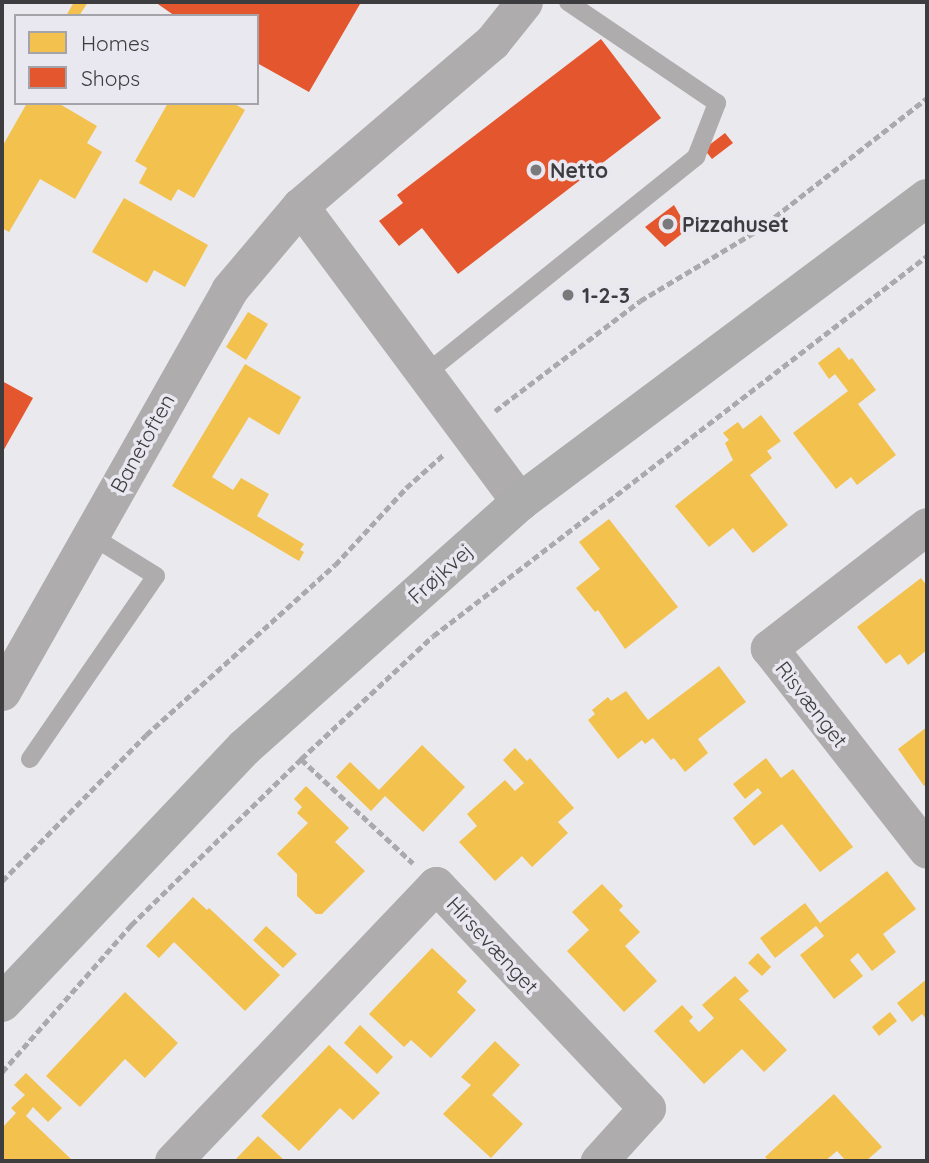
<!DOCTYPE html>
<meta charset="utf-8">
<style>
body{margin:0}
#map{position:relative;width:929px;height:1163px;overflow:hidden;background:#eae9ed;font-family:Quicksand,sans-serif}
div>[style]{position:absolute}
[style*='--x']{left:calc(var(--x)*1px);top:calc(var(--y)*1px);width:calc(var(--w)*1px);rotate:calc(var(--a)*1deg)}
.homes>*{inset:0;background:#f2c14e}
.shops>*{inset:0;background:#e4572e}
.path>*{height:4.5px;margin-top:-2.25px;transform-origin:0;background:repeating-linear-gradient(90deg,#aaa9ab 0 7px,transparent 0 10.5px)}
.lane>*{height:18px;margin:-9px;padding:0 9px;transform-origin:9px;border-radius:9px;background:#aeacad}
.street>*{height:37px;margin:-18.5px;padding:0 18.5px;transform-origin:18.5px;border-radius:18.5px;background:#aeacad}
.secondary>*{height:38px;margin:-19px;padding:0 19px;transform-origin:19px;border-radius:19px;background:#adacad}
.dots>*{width:19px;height:19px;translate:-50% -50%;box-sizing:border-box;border:4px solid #e9e7ef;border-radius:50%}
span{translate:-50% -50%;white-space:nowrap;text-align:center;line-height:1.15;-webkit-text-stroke:7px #e9e7ef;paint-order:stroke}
.poi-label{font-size:21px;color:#3d3c3f;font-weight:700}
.left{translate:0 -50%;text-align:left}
.street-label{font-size:21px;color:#3d3c3f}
.frame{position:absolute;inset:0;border:4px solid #3d3c3f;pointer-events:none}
.legend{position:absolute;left:14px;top:14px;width:245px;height:91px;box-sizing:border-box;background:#e9e7ef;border:2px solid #a4a3a9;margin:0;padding:9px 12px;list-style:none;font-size:21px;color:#3d3c3f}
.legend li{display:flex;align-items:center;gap:14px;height:35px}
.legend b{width:35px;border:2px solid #a4a3a9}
</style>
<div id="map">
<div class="homes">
<div style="clip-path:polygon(74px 2px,88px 2px,79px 16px,66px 16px)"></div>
<div style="clip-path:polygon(27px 103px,58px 103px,97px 126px,87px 143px,102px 152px,75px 199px,40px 179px,9px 232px,2px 228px,2px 147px)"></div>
<div style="clip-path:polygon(168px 103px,233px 103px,245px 110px,194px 198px,178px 189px,171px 201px,139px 183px,147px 168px,135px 161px)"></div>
<div style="clip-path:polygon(124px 198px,208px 245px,185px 287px,154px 270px,147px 283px,92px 252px)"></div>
<div style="clip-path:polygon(248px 312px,268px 324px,246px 360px,226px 347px)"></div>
<div style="clip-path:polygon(839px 347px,849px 360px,852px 358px,876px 390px,858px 404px,896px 455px,857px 485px,851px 477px,836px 489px,793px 433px,848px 391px,835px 374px,829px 379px,818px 363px)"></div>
<div style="clip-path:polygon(245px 364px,301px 397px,279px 435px,249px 417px,212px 477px,233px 490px,241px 478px,269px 494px,257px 516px,304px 544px,300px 550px,304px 552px,299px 561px,172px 486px)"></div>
<div style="clip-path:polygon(761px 415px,781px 441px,767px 451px,772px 458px,750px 475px,788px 525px,753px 553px,733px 528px,709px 547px,675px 506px,733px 460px,725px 443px,729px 440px,723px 433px,738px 422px,743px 429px)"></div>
<div style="clip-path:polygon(609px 519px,678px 607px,625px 649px,598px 610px,595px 612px,576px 588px,600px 569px,579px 542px)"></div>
<div style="clip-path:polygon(921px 578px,927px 586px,927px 650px,908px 665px,900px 654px,886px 664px,857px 627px)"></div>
<div style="clip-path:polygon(719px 666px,746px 702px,698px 739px,708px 753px,685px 772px,674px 758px,671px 760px,653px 738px,645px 744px,642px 740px,618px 759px,588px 720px,595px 714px,592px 710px,608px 697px,611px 701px,626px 691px,648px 720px)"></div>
<div style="clip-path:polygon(927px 727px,927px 783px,924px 786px,898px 749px)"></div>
<div style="clip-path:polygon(422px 745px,465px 787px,423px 832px,385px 796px,371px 811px,336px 777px,350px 762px,379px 790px)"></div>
<div style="clip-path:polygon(515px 748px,527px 761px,530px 758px,574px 808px,558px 822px,568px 833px,532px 867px,522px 856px,495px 881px,459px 842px,477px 826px,467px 814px,505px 780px,515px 791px,524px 783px,503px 760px)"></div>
<div style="clip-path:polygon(766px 758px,781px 778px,793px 769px,853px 847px,820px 872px,782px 824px,754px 846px,733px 818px,762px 793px,758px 788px,745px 799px,733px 784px)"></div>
<div style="clip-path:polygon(306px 786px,349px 828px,335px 842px,365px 871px,322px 914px,316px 914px,297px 896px,297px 874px,277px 854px,308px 823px,297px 813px,302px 807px,294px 799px)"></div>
<div style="clip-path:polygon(887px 871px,916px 909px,883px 934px,896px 952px,872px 971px,858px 953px,850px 960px,863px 976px,834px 999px,800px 955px,824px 936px,816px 926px,775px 958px,760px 938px,805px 903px,820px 923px)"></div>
<div style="clip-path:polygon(602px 884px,623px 906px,619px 910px,640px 932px,625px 946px,657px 981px,624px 1012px,567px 951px,589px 930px,572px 912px)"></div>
<div style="clip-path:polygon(193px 897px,207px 910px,209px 908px,280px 975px,245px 1011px,174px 942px,159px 958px,146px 946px)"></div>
<div style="clip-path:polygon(266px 926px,297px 954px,283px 968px,253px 940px)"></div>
<div style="clip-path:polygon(432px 948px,467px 981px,457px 992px,476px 1010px,431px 1058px,411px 1040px,404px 1047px,369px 1014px)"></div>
<div style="clip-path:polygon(758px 953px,771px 967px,762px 976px,748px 963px)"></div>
<div style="clip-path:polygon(735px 976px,749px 991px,739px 999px,787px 1050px,764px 1072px,742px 1049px,704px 1084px,654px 1031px,682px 1005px,693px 1017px,689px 1021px,699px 1032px,714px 1018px,702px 1005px)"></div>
<div style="clip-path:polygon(927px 979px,927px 1020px,922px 1014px,912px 1022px,897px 1003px)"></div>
<div style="clip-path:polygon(125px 992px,178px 1043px,145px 1078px,125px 1059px,80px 1107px,46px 1076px)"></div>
<div style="clip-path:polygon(890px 1012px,897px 1021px,879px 1036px,872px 1027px)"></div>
<div style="clip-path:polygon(360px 1025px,393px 1057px,377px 1074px,344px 1043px)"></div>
<div style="clip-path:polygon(495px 1041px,520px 1065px,492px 1095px,523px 1124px,491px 1158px,443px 1114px,471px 1085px,461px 1077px)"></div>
<div style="clip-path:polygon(329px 1045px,380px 1093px,353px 1120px,340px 1108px,299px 1151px,261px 1116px)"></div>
<div style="clip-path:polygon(26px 1073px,62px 1108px,48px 1122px,33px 1107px,26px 1116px,73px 1161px,2px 1161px,2px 1128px,16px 1113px,11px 1108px,25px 1095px,14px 1085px)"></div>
<div style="clip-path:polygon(834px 1094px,882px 1147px,866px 1161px,846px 1161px,837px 1151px,825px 1161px,769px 1161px,765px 1157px)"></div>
<div style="clip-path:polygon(258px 1136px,283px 1159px,280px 1161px,236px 1159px)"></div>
</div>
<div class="shops">
<div style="clip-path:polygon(155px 2px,355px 2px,360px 4px,309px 92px,257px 63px,257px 16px,175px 16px)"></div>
<div style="clip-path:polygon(601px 39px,661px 118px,458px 274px,422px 228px,399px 246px,379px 221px,403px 203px,397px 195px)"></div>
<div style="clip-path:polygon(725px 133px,733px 143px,712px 159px,704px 149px)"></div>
<div style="clip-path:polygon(674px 205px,688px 229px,665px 247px,645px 227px)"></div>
<div style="clip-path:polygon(2px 381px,33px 398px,2px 453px)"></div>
</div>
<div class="path">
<div style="--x:495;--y:411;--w:182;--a:-37.2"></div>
<div style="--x:640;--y:301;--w:138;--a:-31"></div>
<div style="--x:758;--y:230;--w:214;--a:-38"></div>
<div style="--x:301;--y:759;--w:153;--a:42.9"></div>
<div style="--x:2;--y:881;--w:205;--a:-45.4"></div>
<div style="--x:146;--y:735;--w:254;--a:-42"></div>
<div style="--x:335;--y:565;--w:105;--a:-47.3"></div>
<div style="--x:406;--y:488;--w:50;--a:-41.7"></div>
<div style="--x:2;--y:1072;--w:196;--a:-48.7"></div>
<div style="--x:131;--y:925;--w:238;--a:-44.3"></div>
<div style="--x:301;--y:759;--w:180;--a:-43"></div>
<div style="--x:433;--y:636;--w:623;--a:-37.57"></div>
</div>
<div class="lane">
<div style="--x:424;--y:375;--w:349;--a:-38.7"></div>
<div style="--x:696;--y:157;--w:58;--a:-68.7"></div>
<div style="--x:717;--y:103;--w:180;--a:-145.9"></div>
<div style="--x:30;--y:759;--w:222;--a:-55.5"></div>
<div style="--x:156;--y:576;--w:78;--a:-148.2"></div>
</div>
<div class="street">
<div style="--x:300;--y:206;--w:369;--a:53.4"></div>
<div style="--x:927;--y:526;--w:200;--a:142.3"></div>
<div style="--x:769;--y:648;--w:256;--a:52"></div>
<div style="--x:2;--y:692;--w:462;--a:-60.5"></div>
<div style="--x:229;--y:290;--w:110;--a:-49.8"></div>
<div style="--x:300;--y:206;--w:253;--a:-40.5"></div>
<div style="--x:492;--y:42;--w:51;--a:-51.3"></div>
<div style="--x:173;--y:1161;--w:381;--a:-46.4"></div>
<div style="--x:436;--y:885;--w:307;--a:46.6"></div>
<div style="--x:647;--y:1108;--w:72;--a:132.2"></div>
</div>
<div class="secondary">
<div style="--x:2;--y:1003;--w:352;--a:-46.5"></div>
<div style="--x:244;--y:748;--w:370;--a:-41.7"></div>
<div style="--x:520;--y:502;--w:508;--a:-36.76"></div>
</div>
<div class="dots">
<div style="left:536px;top:170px;background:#7a797c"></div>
<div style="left:668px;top:224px;background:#7a797c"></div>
<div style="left:568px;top:295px;background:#7a797c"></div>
</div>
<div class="poi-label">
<span class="left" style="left:550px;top:170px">Netto</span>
<span class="left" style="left:682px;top:224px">Pizzahuset</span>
<span class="left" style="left:582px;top:295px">1-2-3</span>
</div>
<div class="street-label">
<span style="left:142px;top:443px;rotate:-61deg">Banetoften</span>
<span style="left:440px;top:573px;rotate:-42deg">Frøjkvej</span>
<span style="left:812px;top:704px;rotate:52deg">Risvænget</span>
<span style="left:493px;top:945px;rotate:47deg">Hirsevænget</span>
</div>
<div class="frame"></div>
<ul class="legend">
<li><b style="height:19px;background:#f2c14e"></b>Homes</li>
<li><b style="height:19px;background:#e4572e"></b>Shops</li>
</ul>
</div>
